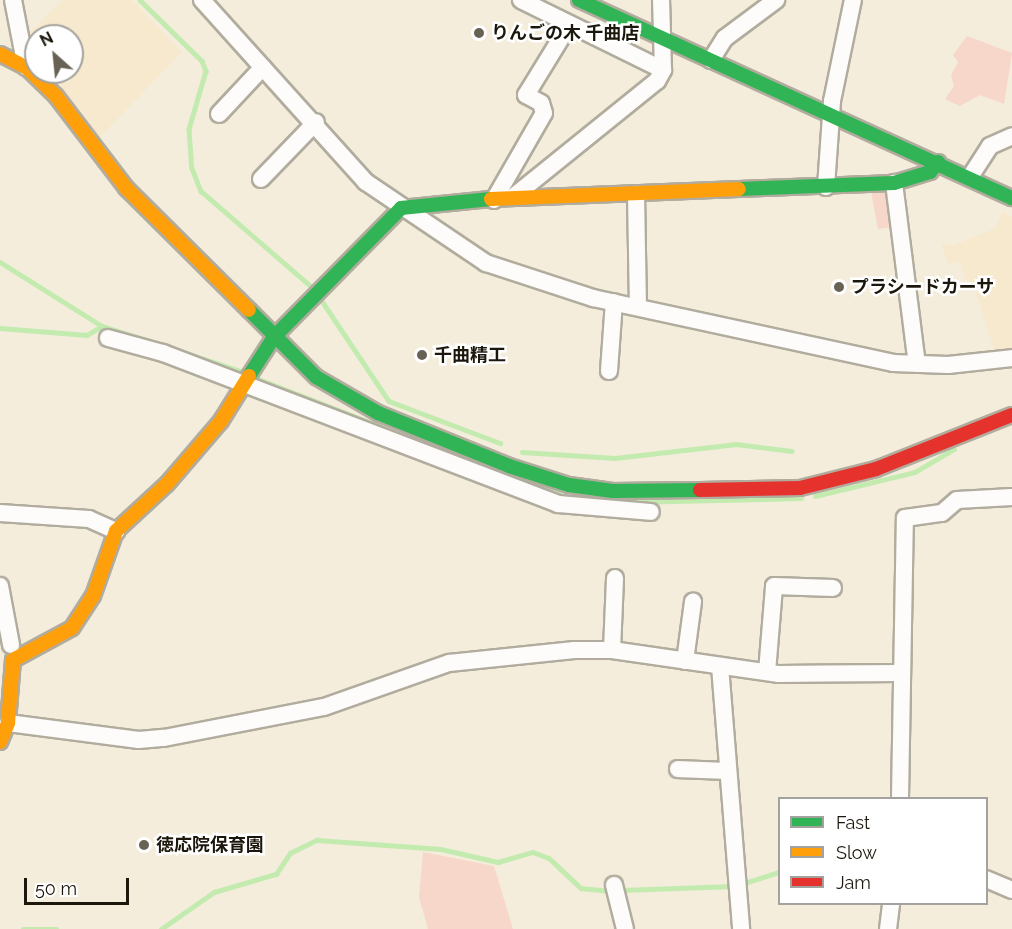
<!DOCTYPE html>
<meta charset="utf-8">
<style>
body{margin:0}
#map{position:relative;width:1012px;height:929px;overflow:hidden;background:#f4eddc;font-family:Raleway,"Noto Sans JP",sans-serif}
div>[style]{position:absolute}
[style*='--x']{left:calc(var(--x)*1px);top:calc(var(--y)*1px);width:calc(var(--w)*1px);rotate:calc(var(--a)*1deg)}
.built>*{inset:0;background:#f6e9cd}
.green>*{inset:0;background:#f6d7c9}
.stream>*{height:4.5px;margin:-2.25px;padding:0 2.25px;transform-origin:2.25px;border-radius:2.25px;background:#c3ebaf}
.roads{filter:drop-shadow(2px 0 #b1ac9e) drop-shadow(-2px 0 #b1ac9e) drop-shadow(0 2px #b1ac9e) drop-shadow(0 -2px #b1ac9e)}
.street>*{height:16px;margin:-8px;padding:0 8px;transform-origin:8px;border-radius:8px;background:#fdfcfa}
.fast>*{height:14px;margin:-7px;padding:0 7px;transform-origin:7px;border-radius:7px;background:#30b455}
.slow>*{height:14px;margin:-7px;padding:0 7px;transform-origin:7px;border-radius:7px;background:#ff9f0a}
.jam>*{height:14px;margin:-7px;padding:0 7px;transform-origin:7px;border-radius:7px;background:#e5322d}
.dots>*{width:16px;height:16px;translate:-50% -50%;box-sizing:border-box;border:3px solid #fff;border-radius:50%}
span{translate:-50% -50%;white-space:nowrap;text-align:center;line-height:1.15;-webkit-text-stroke:5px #fff;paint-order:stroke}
.poi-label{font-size:18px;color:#1c170c;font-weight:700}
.left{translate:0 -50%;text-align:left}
.legend{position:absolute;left:778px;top:797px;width:210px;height:108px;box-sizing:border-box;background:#fff;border:2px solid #a4a29e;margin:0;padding:8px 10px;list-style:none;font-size:18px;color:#1c170c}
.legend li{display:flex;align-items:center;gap:12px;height:30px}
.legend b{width:30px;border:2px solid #a4a29e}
.north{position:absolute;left:24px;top:24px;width:60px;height:60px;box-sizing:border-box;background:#fff;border:2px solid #a4a29e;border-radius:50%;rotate:333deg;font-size:16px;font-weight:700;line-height:24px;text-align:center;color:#1c170c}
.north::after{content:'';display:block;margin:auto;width:21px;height:27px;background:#686255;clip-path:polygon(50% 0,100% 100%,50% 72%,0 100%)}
.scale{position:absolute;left:24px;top:878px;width:105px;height:27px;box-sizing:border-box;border:3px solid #1c170c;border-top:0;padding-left:8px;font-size:18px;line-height:21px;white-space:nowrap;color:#1c170c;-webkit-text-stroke:4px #fff;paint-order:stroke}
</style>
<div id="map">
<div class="built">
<div style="clip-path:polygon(63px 0,132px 0,182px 52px,99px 138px,44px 72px,72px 72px,72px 36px,36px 36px,36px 58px,24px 38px)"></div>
<div style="clip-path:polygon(1003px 212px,1012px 217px,1012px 354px,996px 357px,973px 283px,968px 285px,959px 261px,948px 264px,941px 243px,951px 246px,994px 229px)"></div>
</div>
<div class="green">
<div style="clip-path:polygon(967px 36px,1012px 53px,1004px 104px,980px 95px,960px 106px,945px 99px,954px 86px,951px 75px,958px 62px,953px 55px)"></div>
<div style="clip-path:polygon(871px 191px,888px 193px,893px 227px,878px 229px)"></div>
<div style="clip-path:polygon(423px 852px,494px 866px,513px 929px,428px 929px,419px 897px)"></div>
</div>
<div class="stream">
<div style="--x:140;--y:0;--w:87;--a:44.5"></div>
<div style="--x:202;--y:61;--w:11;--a:68"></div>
<div style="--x:206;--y:71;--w:60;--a:106.3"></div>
<div style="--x:189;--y:129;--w:39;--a:86"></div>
<div style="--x:192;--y:168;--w:25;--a:69"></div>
<div style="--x:201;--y:191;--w:150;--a:40.9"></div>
<div style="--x:0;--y:262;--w:120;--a:32.1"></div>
<div style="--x:102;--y:326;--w:52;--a:17.7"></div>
<div style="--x:320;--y:298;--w:124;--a:56.2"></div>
<div style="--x:389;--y:401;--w:119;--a:20.7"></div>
<div style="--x:0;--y:328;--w:87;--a:4.6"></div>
<div style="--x:87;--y:335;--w:17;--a:-31"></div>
<div style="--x:174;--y:349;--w:73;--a:18.4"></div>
<div style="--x:256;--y:378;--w:133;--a:21.2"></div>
<div style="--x:522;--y:452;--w:93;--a:3.7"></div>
<div style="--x:615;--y:458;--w:122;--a:-6.6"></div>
<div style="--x:736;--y:444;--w:56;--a:7.1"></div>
<div style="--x:539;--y:487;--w:31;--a:19"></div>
<div style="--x:815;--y:496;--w:103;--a:-13.5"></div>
<div style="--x:915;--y:472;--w:45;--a:-30.5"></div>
<div style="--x:630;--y:502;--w:171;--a:-1.3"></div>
<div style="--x:742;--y:884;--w:40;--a:-18"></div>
<div style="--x:621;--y:890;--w:113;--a:-2"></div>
<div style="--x:23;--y:929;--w:34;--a:0"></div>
<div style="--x:161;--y:929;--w:65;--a:-34.9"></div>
<div style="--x:214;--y:892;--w:65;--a:-16.2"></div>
<div style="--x:276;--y:874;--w:25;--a:-56"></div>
<div style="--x:290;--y:853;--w:30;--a:-26"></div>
<div style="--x:317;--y:840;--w:124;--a:4.2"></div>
<div style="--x:441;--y:849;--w:58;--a:12.8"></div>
<div style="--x:498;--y:862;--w:36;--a:-16"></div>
<div style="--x:533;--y:852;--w:17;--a:21"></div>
<div style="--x:549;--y:858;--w:44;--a:43.2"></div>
<div style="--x:581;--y:888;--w:29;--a:6"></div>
</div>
<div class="roads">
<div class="street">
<div style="--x:13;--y:0;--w:68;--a:79"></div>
<div style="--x:202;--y:0;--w:245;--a:48"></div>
<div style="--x:366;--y:182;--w:145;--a:34"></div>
<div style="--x:486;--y:263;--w:113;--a:18.1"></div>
<div style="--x:593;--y:298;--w:307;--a:12.2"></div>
<div style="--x:893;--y:363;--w:55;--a:2.1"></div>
<div style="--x:948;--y:365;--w:64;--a:-6.2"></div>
<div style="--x:521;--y:0;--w:158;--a:26.2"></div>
<div style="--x:711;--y:60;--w:26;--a:-58"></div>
<div style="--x:725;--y:38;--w:64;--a:-36.7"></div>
<div style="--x:219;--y:114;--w:64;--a:-46.9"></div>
<div style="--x:970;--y:177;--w:37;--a:-57"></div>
<div style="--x:990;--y:146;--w:24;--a:-24"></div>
<div style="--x:261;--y:179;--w:79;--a:-46"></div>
<div style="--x:894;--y:183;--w:182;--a:82.8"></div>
<div style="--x:826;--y:187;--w:86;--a:-86"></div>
<div style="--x:832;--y:101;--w:103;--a:-78.3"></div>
<div style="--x:636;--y:194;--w:113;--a:89"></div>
<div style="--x:513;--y:197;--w:185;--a:-38.9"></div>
<div style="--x:657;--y:81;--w:13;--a:-61"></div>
<div style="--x:663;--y:70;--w:70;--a:-91.6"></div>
<div style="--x:494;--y:200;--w:100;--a:-60.1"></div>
<div style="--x:544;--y:113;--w:10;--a:-107"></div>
<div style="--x:541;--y:103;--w:17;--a:-152"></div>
<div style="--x:526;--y:95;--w:82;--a:-58.4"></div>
<div style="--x:108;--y:338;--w:57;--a:15.3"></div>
<div style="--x:163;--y:353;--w:423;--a:20.9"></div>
<div style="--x:558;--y:504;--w:93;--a:4.9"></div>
<div style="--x:609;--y:371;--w:69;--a:-85.9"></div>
<div style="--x:0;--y:513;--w:89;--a:3.9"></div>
<div style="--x:89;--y:519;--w:30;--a:24"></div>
<div style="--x:0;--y:586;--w:60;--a:79.4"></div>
<div style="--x:612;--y:650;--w:72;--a:-87.6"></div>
<div style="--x:685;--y:661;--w:60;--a:-82.3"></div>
<div style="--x:720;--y:666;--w:264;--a:85.4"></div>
<div style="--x:767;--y:672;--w:86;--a:-85.3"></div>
<div style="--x:774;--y:586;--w:59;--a:1.9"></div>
<div style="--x:8;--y:723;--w:132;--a:7.4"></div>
<div style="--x:139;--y:740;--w:25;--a:-5"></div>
<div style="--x:164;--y:738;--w:163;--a:-11"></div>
<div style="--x:324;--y:707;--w:133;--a:-19.4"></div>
<div style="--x:449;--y:663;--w:126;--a:-5.9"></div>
<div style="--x:574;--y:650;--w:38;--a:0"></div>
<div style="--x:612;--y:650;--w:169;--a:8.2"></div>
<div style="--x:779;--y:674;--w:123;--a:-0.5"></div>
<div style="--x:678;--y:769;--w:48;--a:2.4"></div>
<div style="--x:900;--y:798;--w:280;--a:-89"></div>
<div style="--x:905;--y:518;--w:37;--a:-8"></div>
<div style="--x:942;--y:513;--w:20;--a:-41"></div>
<div style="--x:957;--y:500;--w:55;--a:-3.1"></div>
<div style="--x:986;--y:879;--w:28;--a:23"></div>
<div style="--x:614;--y:885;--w:45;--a:76"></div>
<div style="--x:888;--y:929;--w:25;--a:-83"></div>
</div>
<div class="fast">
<div style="--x:579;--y:0;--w:476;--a:24.6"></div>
<div style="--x:739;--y:189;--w:155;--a:-2.2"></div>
<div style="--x:894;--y:183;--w:38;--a:-17"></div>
<div style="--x:930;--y:172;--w:13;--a:-51"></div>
<div style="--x:249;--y:310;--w:95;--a:45"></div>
<div style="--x:316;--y:377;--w:72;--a:30.1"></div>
<div style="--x:378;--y:413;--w:141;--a:22"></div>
<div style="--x:509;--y:466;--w:63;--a:17.6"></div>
<div style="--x:569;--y:485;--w:44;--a:7.8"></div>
<div style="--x:613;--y:491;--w:87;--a:-0.7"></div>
<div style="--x:249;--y:376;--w:46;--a:-57.3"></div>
<div style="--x:274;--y:337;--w:181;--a:-45.4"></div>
<div style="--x:401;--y:208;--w:90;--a:-5.7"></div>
</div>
<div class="slow">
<div style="--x:0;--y:54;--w:29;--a:27"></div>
<div style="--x:26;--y:67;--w:42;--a:44"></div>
<div style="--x:56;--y:96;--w:116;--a:52.7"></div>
<div style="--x:126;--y:188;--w:173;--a:44.8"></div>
<div style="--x:491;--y:199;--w:248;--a:-2.3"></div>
<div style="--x:0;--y:742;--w:21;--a:-67"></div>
<div style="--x:8;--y:723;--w:63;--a:-85.5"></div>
<div style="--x:13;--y:660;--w:67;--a:-28.5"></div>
<div style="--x:72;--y:628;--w:38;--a:-57"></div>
<div style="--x:93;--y:596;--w:69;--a:-70.5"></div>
<div style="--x:116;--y:531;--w:69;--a:-42.7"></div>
<div style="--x:167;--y:484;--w:83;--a:-49.4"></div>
<div style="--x:221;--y:421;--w:53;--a:-58.1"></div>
</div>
<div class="jam">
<div style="--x:700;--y:490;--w:100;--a:-1.1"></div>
<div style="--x:800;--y:488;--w:78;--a:-14"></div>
<div style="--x:876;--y:469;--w:146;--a:-21.7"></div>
</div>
</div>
<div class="dots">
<div style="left:479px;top:33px;background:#686255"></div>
<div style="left:839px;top:287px;background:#686255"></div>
<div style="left:422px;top:355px;background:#686255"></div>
<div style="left:144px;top:845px;background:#686255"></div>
</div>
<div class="poi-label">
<span class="left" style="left:491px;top:33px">りんごの木 千曲店</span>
<span class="left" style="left:851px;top:287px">プラシードカーサ</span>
<span class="left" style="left:434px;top:355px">千曲精工</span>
<span class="left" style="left:156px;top:845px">徳応院保育園</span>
</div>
<ul class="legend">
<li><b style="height:8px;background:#30b455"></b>Fast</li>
<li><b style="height:8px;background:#ff9f0a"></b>Slow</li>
<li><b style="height:8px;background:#e5322d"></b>Jam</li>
</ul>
<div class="north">N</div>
<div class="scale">50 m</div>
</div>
